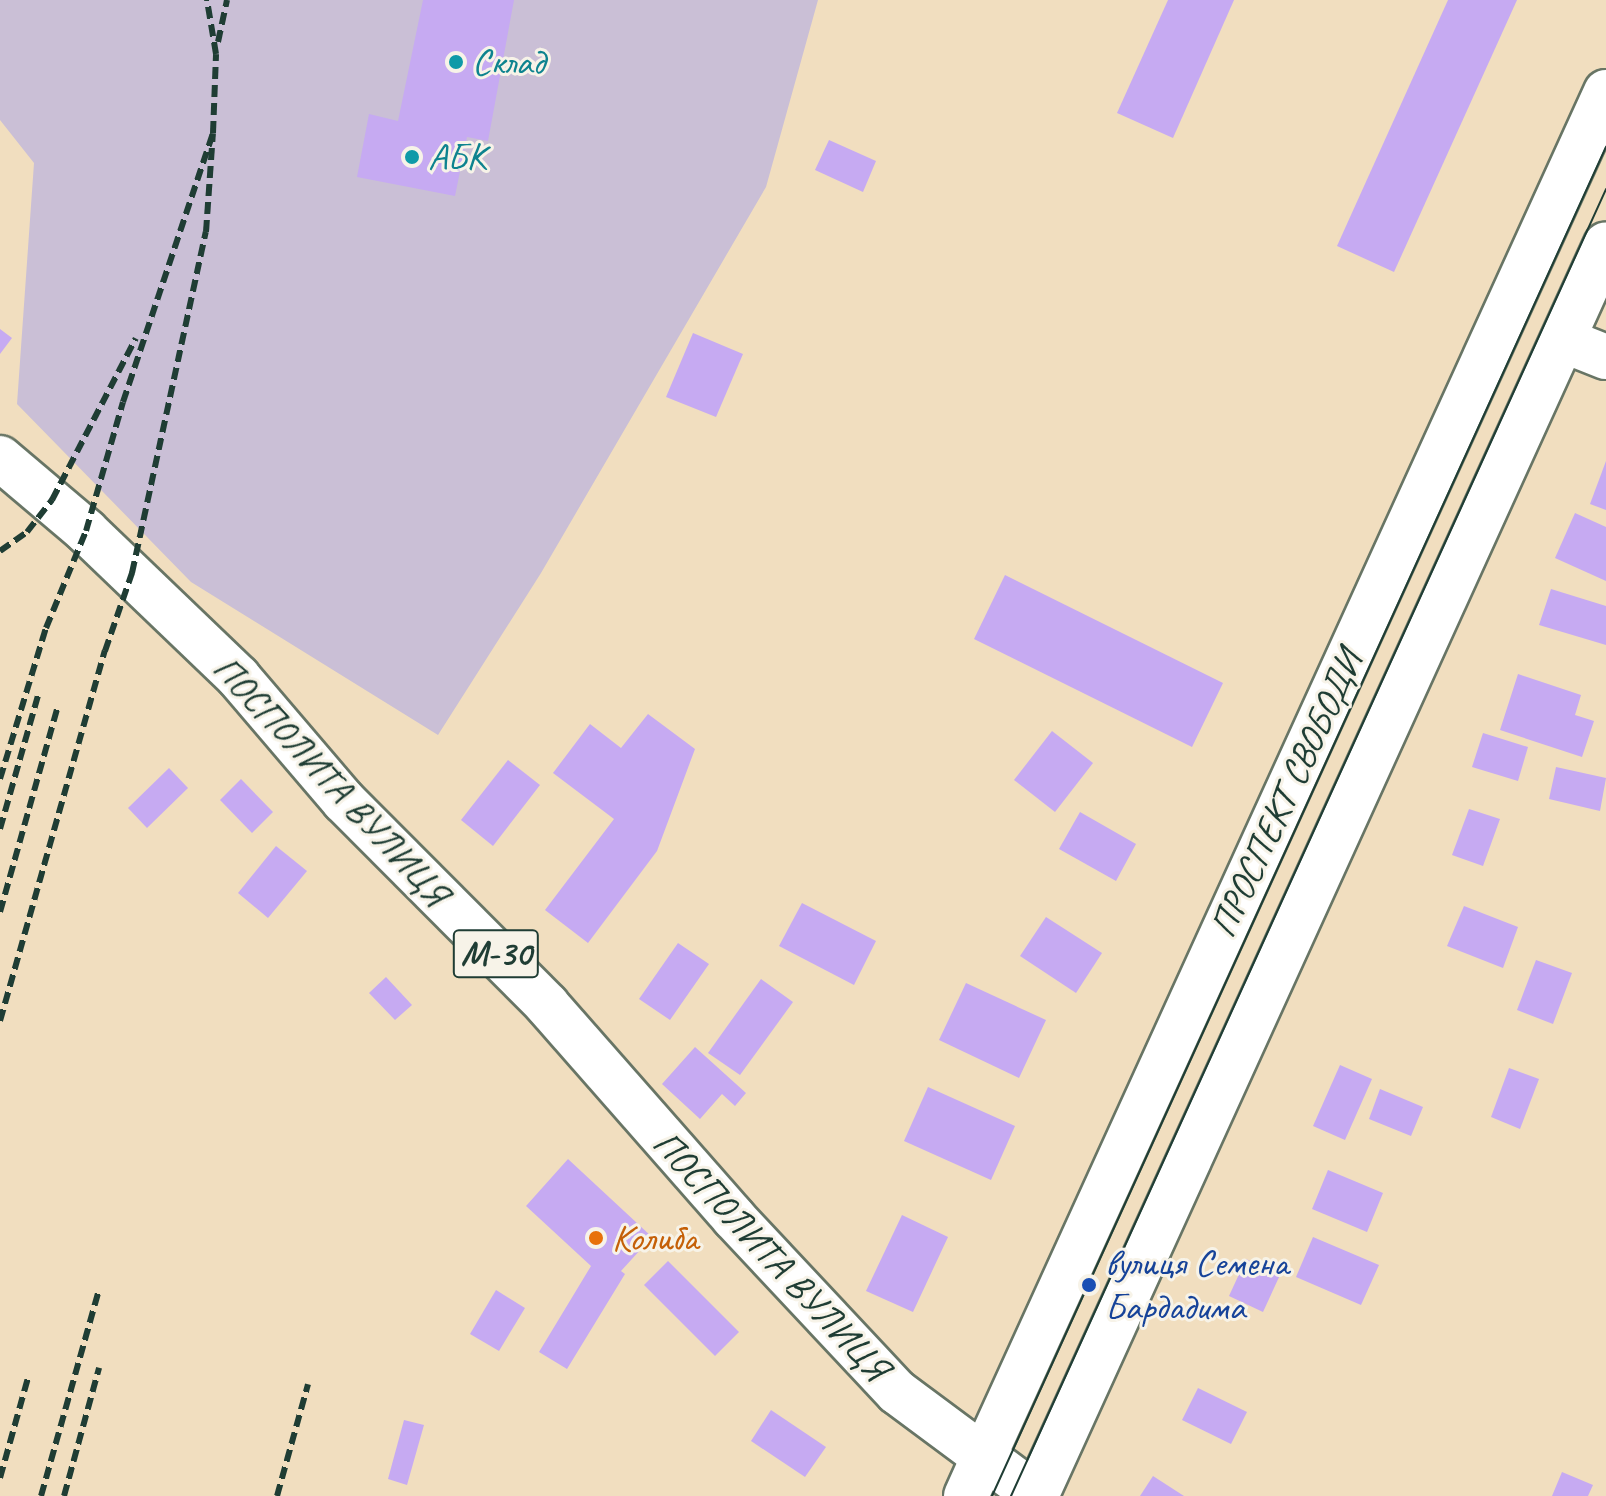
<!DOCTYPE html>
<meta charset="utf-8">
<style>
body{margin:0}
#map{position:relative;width:1606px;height:1496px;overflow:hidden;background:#f1debf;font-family:Caveat,sans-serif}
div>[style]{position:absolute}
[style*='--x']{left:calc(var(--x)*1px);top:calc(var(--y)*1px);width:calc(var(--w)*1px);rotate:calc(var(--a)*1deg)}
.industrial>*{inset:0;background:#cabfd6}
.building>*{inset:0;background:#c6aaf2}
.roads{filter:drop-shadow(2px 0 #687565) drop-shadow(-2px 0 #687565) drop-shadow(0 2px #687565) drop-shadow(0 -2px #687565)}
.minor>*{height:44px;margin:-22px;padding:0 22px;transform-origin:22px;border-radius:22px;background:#fff}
.major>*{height:44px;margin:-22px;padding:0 22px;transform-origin:22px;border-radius:22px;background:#fff}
.highway>*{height:44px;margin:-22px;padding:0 22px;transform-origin:22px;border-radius:22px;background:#fff}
.tram>*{height:2px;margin:-1px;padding:0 1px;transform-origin:1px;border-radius:1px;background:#1f3d34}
.rail>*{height:6px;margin-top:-3px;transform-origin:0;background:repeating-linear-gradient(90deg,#1f3d34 0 12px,transparent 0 18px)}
.dots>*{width:22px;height:22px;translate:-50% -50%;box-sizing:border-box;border:4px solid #f7f3e8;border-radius:50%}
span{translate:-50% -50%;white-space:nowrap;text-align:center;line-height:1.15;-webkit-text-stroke:6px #f7f3e8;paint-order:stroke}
.shield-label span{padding:2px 6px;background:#f7f3e8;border:2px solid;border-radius:6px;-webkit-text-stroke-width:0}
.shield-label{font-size:36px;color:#1f3d34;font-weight:700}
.culture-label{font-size:38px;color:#0d838f}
.left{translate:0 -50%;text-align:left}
.street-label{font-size:38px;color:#1f3d34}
.food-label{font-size:38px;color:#c56008}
.transit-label{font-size:38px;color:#164399}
</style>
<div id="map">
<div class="industrial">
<div style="clip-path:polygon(0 0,818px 0,766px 187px,541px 573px,438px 735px,191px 582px,17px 404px,34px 163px,0 120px)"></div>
</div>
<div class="building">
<div style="clip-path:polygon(423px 0,514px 0,488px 141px,467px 137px,455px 196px,357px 177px,369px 114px,398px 121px)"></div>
<div style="clip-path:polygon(1168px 0,1234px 0,1173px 138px,1117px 113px)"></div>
<div style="clip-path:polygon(1448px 0,1517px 0,1394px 272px,1337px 246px)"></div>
<div style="clip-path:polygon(829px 140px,876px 161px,863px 192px,815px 170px)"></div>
<div style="clip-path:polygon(0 329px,12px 338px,0 354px)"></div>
<div style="clip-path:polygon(693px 333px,743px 354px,716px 417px,666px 397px)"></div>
<div style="clip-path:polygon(1606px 461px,1606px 510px,1590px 504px)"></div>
<div style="clip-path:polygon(1575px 513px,1606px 527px,1606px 581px,1555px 558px)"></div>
<div style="clip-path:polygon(1005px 575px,1223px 683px,1192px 747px,974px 639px)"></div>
<div style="clip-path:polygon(1551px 589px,1606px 606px,1606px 645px,1539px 625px)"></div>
<div style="clip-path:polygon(1518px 674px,1581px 695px,1575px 715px,1594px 721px,1582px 757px,1500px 730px)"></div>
<div style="clip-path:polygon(648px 714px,695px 749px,657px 851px,588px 943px,545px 910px,614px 819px,553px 773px,590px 724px,621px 748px)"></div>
<div style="clip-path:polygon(1052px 731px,1093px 763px,1055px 812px,1014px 780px)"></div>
<div style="clip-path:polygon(1483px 733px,1528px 747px,1518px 781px,1472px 767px)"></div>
<div style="clip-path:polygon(508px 760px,540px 785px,493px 846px,461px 820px)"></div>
<div style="clip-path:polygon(1556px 767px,1606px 778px,1600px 811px,1549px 799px)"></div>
<div style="clip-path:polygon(169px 768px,188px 788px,147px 828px,128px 808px)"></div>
<div style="clip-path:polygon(241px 779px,273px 812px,252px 833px,220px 800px)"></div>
<div style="clip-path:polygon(1469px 809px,1500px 819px,1483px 866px,1452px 855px)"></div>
<div style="clip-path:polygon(1080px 812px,1136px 844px,1116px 881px,1059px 849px)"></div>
<div style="clip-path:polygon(276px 846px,307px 871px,268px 918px,238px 893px)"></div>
<div style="clip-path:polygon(802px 903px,876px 941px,854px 985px,779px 946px)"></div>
<div style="clip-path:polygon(1464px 906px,1518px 927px,1503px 968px,1447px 946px)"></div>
<div style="clip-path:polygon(1046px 917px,1102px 953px,1076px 993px,1020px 956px)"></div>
<div style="clip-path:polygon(678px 943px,709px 964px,670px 1020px,639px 999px)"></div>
<div style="clip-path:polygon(1536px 960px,1572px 973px,1553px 1024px,1517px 1010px)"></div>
<div style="clip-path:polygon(386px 977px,412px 1005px,395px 1020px,369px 993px)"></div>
<div style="clip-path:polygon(761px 979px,793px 1002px,740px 1075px,708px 1053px)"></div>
<div style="clip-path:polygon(966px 983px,1046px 1020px,1019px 1078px,939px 1040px)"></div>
<div style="clip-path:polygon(695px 1047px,746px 1093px,735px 1106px,722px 1094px,700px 1119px,662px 1084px)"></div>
<div style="clip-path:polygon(1340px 1065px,1372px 1079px,1345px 1140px,1313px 1126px)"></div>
<div style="clip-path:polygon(1509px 1068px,1539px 1079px,1520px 1129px,1491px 1117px)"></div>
<div style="clip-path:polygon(928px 1087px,1015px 1126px,991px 1180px,904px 1141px)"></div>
<div style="clip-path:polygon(1380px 1089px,1423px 1107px,1411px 1136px,1369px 1119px)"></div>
<div style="clip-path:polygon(568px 1159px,652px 1237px,621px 1271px,625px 1274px,567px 1369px,539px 1352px,591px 1266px,526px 1206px)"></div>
<div style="clip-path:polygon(1328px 1170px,1383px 1193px,1367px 1232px,1312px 1209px)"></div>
<div style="clip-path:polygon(902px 1215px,948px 1237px,913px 1312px,866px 1291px)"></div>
<div style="clip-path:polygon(1313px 1237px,1379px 1265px,1361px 1305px,1296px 1277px)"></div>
<div style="clip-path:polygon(1246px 1259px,1280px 1275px,1263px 1312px,1229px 1296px)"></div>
<div style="clip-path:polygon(668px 1261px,739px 1332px,715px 1356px,644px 1285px)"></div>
<div style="clip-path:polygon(496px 1290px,525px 1308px,499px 1351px,470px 1334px)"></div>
<div style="clip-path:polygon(1198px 1388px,1247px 1412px,1231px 1444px,1182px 1420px)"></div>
<div style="clip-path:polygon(771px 1410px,826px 1447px,805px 1477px,751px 1441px)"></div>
<div style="clip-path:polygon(404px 1420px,424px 1425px,407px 1485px,388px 1479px)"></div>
<div style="clip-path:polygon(1562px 1472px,1593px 1485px,1588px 1496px,1552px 1496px)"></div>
<div style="clip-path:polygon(1153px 1476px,1184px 1496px,1140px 1496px)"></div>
</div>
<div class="roads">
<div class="minor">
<div style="--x:1563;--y:340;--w:46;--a:21.6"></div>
</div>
<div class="major">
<div style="--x:985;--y:1454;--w:1497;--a:-65.49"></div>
<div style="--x:1037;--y:1494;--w:1373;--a:-65.52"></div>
</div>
<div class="highway">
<div style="--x:0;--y:458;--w:113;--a:40.3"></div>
<div style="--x:86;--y:531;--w:211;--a:43.8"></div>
<div style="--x:238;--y:677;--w:163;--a:49.5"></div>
<div style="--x:344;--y:801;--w:288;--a:45.1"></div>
<div style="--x:547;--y:1005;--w:283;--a:48.7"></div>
<div style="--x:734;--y:1218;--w:238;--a:46.9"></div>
<div style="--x:897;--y:1392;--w:174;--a:36.6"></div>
<div style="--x:966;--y:1496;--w:46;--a:-65.7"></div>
</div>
</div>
<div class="tram">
<div style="--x:992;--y:1496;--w:1482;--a:-65.53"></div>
<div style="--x:1011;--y:1496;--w:1436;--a:-65.52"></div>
</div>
<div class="rail">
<div style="--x:218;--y:42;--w:43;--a:-77.9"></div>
<div style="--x:0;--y:551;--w:33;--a:-35"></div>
<div style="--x:27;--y:532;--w:41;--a:-52"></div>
<div style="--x:52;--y:500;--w:182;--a:-62.6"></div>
<div style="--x:0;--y:779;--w:158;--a:-73.1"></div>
<div style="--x:46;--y:628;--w:105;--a:-67.6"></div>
<div style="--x:86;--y:531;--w:134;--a:-74"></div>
<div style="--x:123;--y:402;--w:284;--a:-71.5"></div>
<div style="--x:213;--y:133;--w:79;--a:-87.8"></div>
<div style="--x:216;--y:54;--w:55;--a:-99.5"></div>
<div style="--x:0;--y:829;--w:142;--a:-74.1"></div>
<div style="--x:0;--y:912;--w:214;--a:-74.3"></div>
<div style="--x:0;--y:1021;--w:385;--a:-74.2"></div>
<div style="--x:105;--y:651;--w:83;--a:-70.9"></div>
<div style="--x:132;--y:573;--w:349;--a:-77.8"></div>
<div style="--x:206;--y:232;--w:99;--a:-86"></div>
<div style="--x:0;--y:1478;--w:104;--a:-74.4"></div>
<div style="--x:41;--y:1496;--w:211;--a:-74.3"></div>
<div style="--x:64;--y:1496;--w:133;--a:-74.7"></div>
<div style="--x:277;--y:1496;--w:116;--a:-74.5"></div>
</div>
<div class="dots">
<div style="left:456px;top:62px;background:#0f9aa8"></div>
<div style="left:412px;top:157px;background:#0f9aa8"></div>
<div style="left:596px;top:1238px;background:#e8710a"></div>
<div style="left:1089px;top:1285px;background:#1a4fb4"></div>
</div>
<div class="shield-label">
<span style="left:496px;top:954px">М-30</span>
</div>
<div class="culture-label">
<span class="left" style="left:472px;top:62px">Склад</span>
<span class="left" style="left:428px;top:157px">АБК</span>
</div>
<div class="street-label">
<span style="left:331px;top:780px;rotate:47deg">ПОСПОЛИТА ВУЛИЦЯ</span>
<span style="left:1286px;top:794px;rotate:-65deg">ПРОСПЕКТ СВОБОДИ</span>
<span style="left:771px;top:1255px;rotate:47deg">ПОСПОЛИТА ВУЛИЦЯ</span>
</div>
<div class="food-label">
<span class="left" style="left:612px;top:1238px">Колиба</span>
</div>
<div class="transit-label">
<span class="left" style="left:1105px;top:1285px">вулиця Семена<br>Бардадима</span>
</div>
</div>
